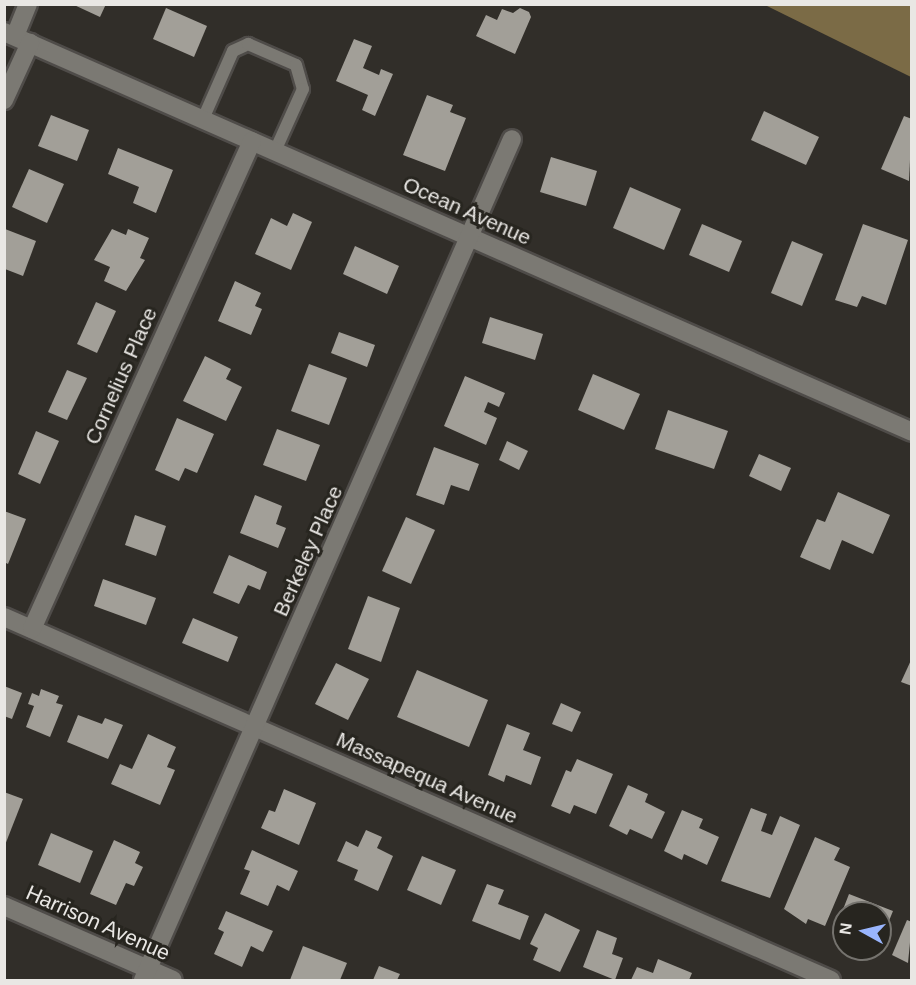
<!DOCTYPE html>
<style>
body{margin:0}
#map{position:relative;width:916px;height:985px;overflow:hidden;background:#312e29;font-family:Arial,sans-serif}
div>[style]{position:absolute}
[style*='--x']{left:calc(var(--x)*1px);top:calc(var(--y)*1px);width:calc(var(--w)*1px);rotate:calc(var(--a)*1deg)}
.water>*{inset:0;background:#7b6b46}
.building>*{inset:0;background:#a29f98}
.roads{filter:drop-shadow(2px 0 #4f4c49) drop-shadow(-2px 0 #4f4c49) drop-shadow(0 2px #4f4c49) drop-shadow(0 -2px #4f4c49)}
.lane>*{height:12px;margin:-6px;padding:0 6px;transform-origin:6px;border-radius:6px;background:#7b7973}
.street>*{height:18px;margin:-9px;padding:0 9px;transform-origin:9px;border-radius:9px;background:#7b7973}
span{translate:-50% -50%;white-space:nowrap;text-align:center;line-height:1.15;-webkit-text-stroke:6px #27251f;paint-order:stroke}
.street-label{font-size:21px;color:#e9e7e4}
.frame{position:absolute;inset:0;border:6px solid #e9e7e4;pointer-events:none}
.north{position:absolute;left:832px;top:901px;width:60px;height:60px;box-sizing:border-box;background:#27251f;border:2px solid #75736e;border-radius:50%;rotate:278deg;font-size:16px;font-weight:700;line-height:24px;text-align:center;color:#e9e7e4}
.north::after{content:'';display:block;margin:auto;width:21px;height:27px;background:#99b5fd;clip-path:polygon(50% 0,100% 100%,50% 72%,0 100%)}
</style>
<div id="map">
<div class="water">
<div style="clip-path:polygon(765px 5px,911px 5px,911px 77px)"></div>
</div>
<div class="building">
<div style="clip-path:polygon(72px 4px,106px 4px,100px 17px)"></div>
<div style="clip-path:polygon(166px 8px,207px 26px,194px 57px,153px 39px)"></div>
<div style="clip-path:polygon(520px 8px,529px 12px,531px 17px,515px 54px,476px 36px,486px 15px,497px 20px,502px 9px,513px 13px)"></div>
<div style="clip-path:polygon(354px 39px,372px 46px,363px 68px,379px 75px,381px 69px,393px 74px,375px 116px,362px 110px,368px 95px,336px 81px)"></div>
<div style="clip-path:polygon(427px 95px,453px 105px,450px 112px,466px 118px,445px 171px,403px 155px)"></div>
<div style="clip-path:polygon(764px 111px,819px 137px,806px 165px,751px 140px)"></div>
<div style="clip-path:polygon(51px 115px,89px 130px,77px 161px,38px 146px)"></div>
<div style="clip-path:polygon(904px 116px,912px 119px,909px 181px,881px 169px)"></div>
<div style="clip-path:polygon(118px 148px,173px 170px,156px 213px,133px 203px,139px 187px,108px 174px)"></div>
<div style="clip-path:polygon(551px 157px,597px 171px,586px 206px,540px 192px)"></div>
<div style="clip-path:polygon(29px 169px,64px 184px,47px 223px,12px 207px)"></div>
<div style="clip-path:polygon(630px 187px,681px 209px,664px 250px,613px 228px)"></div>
<div style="clip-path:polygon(293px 213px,312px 222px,291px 270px,255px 254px,271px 218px,287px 226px)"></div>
<div style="clip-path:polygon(702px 224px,742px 241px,729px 272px,689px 255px)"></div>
<div style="clip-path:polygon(863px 224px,908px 240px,886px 305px,862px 296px,857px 307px,835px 300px)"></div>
<div style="clip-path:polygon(5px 229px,36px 241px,23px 276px,5px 269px)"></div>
<div style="clip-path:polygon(112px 229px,126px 235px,128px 229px,149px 238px,140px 258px,145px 260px,126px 291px,104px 281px,110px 267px,94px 260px)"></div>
<div style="clip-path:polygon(792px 241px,823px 254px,802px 306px,771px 293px)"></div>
<div style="clip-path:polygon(355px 246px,399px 266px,387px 294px,343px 274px)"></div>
<div style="clip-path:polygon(235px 281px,261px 293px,255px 306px,262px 309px,251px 335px,218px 321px)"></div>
<div style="clip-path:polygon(96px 302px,116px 311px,97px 353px,77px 344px)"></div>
<div style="clip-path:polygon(490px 317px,543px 334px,535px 360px,482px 343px)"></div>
<div style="clip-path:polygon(339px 332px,375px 345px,367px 367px,331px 353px)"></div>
<div style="clip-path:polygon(205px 356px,231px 369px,226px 379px,242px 387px,226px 421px,183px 401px)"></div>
<div style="clip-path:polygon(309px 364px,347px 378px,329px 425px,291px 411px)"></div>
<div style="clip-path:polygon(67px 370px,87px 378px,67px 420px,48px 412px)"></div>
<div style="clip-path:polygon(593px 374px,640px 394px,624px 430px,578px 410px)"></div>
<div style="clip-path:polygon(465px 376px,505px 393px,499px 407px,488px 402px,484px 412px,497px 418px,486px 445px,444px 426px)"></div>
<div style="clip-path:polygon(668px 410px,728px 431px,714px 469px,655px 449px)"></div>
<div style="clip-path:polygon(177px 418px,214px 434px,197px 473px,185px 468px,179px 481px,155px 470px)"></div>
<div style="clip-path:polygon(277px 429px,320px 445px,306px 481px,263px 465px)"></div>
<div style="clip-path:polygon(36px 431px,59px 441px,40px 484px,18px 474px)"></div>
<div style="clip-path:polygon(507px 441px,528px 451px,519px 470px,499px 460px)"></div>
<div style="clip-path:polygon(434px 447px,479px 464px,469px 491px,451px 485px,444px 505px,416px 495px)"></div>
<div style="clip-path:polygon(759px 454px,791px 468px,781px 491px,749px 476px)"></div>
<div style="clip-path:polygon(838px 492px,890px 515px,873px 554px,842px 540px,830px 570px,800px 557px,817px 519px,825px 522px)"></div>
<div style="clip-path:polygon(255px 495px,282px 506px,276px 524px,286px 528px,278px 548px,240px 533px)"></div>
<div style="clip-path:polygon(4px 511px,26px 519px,8px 564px,4px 562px)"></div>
<div style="clip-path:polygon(135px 515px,166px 526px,156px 556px,125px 545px)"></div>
<div style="clip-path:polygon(406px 517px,435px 530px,411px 584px,382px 571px)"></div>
<div style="clip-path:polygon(229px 555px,267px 572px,260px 590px,248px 585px,239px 604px,213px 593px)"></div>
<div style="clip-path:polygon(103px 579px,156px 598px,146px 625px,94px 606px)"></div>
<div style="clip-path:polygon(368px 596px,400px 608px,381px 662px,348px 649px)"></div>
<div style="clip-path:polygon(193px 618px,238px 637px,228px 662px,182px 643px)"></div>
<div style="clip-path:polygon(912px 658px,912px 686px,901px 682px)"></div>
<div style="clip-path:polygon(336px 663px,369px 679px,348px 720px,315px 704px)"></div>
<div style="clip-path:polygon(417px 670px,488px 700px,469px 747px,397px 717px)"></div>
<div style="clip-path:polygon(4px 686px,22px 693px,12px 719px,4px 716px)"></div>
<div style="clip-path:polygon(41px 689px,59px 696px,56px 703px,63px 705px,50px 737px,26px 727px,34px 706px,28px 704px,32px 693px,39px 696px)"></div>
<div style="clip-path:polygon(561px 703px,581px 712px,572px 732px,552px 724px)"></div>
<div style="clip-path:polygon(78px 715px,102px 724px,105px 718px,123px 725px,108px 759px,67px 742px)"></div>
<div style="clip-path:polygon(507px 724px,530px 733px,523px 750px,541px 757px,531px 785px,506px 775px,504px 782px,488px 775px)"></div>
<div style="clip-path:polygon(148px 734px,176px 747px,167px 767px,175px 770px,160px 805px,111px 784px,120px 764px,132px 769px)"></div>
<div style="clip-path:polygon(577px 759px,613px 774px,596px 814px,574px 805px,570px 814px,551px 806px,566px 770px,571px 772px)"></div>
<div style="clip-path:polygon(628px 785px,648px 794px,645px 802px,665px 812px,652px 839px,630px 829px,627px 835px,609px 826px)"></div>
<div style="clip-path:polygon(284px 789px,316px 803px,299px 845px,261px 828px,269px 810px,275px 812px)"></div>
<div style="clip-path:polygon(4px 792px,23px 799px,5px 845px,4px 845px)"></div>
<div style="clip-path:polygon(751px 808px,767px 814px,761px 831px,772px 835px,780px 816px,800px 825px,770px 898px,721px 881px)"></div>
<div style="clip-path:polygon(682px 810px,703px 819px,699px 828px,719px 837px,707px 865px,684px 854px,682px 860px,664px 851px)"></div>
<div style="clip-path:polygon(366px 830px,382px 837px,377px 848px,393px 856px,378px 891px,354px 880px,358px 870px,337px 861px,346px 841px,358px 847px)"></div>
<div style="clip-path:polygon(51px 833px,93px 851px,80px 883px,38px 865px)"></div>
<div style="clip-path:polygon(815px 837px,840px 848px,834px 860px,850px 867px,825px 926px,808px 919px,806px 924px,784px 909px)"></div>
<div style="clip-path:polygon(114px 840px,140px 852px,135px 863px,143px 867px,134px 886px,126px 883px,116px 905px,90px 894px)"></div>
<div style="clip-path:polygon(252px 850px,298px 871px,289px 891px,277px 885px,268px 906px,240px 894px,250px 871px,244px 869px)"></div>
<div style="clip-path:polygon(422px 856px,456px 870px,441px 905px,407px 890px)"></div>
<div style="clip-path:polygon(487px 884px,504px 890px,498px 904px,529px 916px,520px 940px,472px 921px)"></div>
<div style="clip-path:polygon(849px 894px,893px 911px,880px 943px,880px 913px,844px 913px,844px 934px,835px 930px)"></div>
<div style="clip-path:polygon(226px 911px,273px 931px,263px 952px,251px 946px,242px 967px,214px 954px,224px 932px,218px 929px)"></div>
<div style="clip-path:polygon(545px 913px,580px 930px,560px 972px,533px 960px,538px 948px,530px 944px)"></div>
<div style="clip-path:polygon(907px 920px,912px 922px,908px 963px,892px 955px)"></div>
<div style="clip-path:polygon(597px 930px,617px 938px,612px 954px,623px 958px,615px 980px,583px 967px)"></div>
<div style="clip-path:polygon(303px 946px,347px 963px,340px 980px,290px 980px)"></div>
<div style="clip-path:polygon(658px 959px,692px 973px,689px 980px,631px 980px,637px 967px,653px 973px)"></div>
<div style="clip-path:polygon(379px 966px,400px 974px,397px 980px,373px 980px)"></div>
</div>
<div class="roads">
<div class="lane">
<div style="--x:203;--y:119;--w:74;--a:-66.2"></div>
<div style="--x:233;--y:51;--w:17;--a:-25"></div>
<div style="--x:248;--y:44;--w:52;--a:23.6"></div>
<div style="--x:296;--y:65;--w:25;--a:74"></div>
<div style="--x:303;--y:89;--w:68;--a:114.3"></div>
</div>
<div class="street">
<div style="--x:4;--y:32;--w:992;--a:23.77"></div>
<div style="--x:15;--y:36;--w:35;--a:-68"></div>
<div style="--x:4;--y:100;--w:63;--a:-65.5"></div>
<div style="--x:4;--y:617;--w:903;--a:23.7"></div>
<div style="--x:32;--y:629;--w:535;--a:-65.73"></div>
<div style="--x:4;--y:906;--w:184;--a:23.6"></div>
<div style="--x:143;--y:980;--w:918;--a:-66.31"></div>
</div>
</div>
<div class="street-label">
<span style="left:467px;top:211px;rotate:24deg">Ocean Avenue</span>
<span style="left:121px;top:376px;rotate:-66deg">Cornelius Place</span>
<span style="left:308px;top:551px;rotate:-66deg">Berkeley Place</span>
<span style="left:427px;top:778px;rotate:24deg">Massapequa Avenue</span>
<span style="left:98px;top:923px;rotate:24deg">Harrison Avenue</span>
</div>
<div class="frame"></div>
<div class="north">N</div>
</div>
